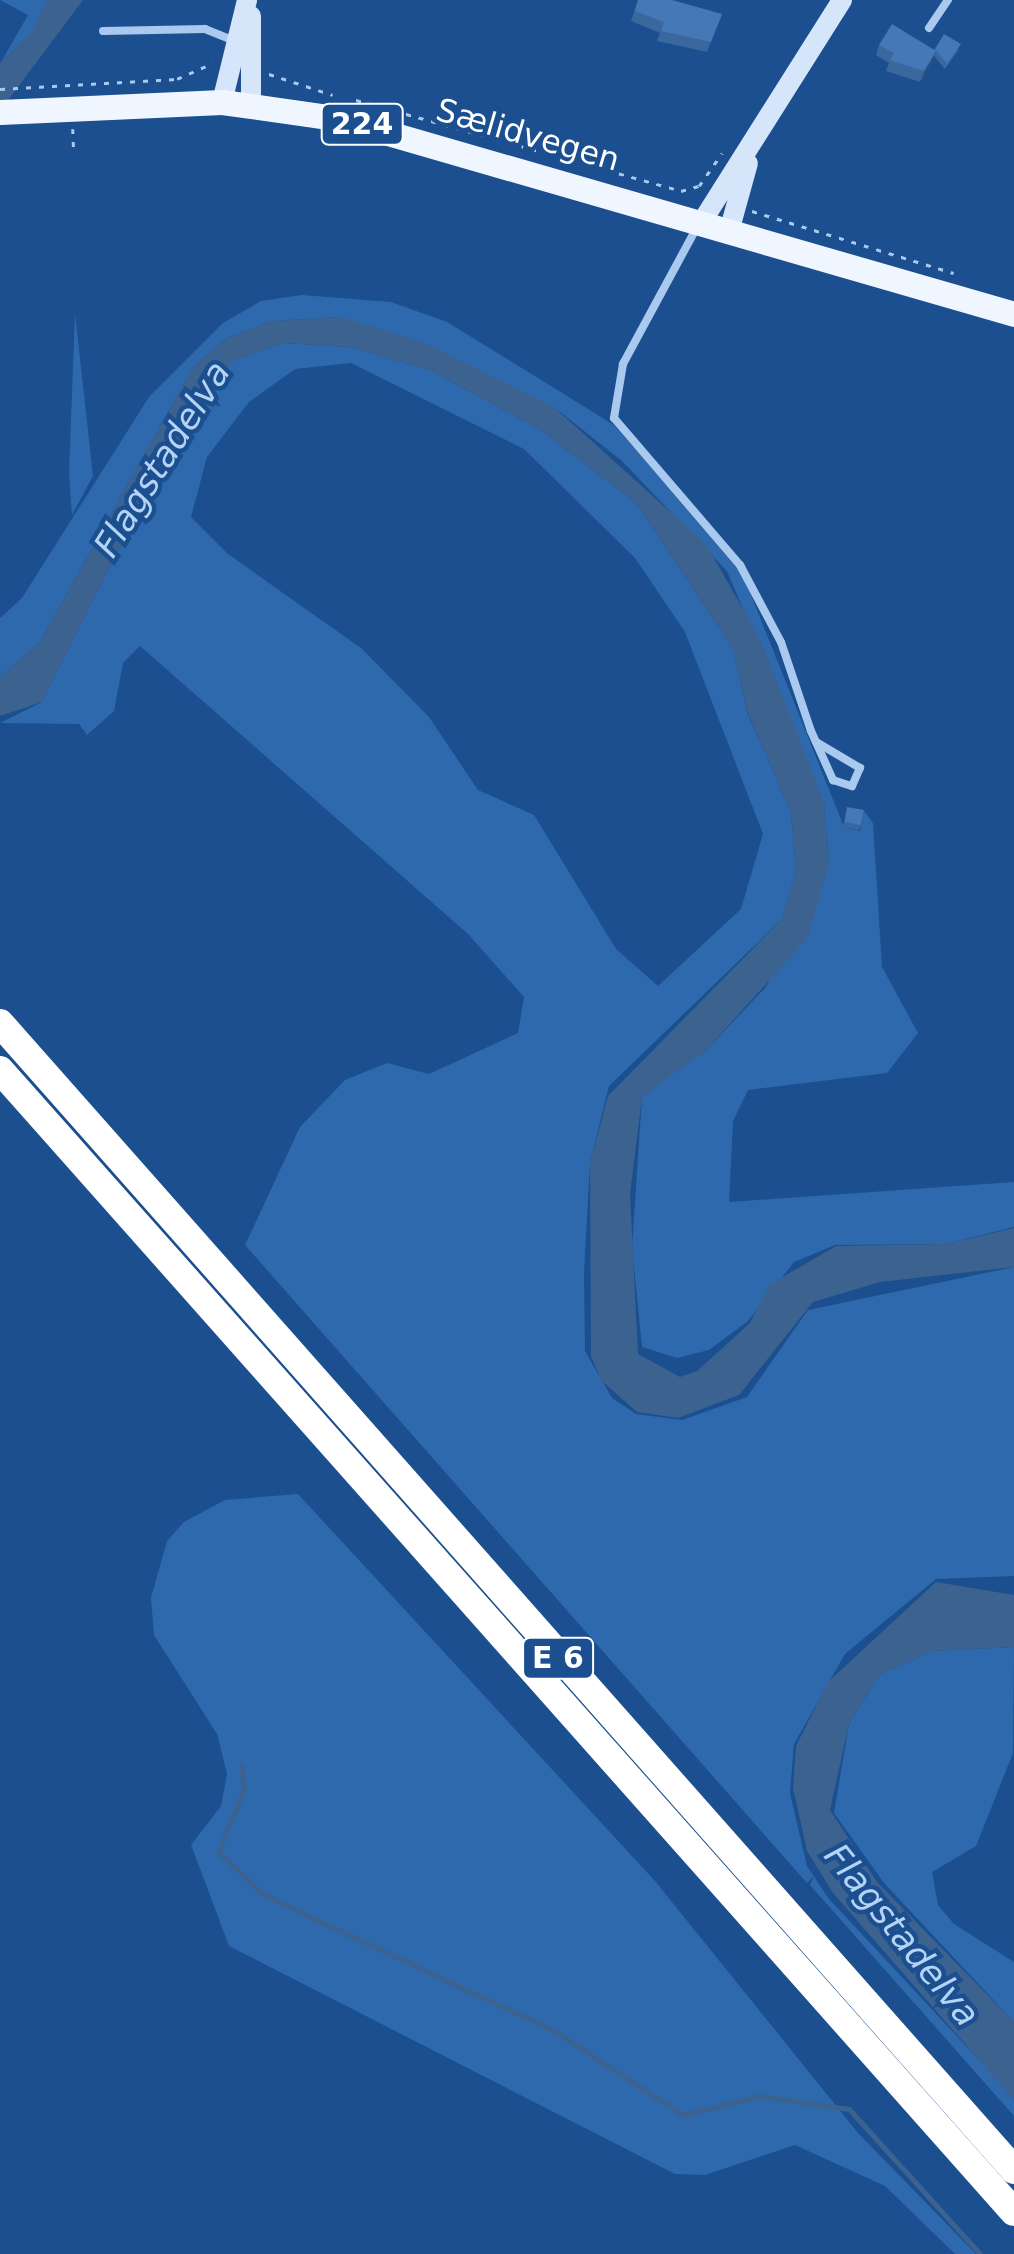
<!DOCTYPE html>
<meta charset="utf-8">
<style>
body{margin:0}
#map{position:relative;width:1014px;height:2254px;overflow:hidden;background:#1b4f8f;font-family:"DejaVu Sans",sans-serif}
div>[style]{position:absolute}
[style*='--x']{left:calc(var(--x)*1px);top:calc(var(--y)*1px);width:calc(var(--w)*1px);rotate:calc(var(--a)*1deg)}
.green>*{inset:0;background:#2e69ad}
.water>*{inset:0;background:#3c6290}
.stream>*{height:5px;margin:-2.5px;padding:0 2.5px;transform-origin:2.5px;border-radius:2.5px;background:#3c6290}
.path>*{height:2.5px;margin-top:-1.25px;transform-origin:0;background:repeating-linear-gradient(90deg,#a9c9ee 0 5px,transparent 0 13px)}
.lane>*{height:8px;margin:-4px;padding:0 4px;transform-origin:4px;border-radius:4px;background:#a9c9ee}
.secondary>*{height:20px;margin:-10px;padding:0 10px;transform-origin:10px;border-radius:10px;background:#d6e6fa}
.primary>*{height:25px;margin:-12.5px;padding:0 12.5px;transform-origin:12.5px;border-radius:12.5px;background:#f0f6ff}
.highway>*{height:28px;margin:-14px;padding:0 14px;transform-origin:14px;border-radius:14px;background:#fff}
.wall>*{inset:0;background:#3a679d}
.shaded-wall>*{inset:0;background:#305480}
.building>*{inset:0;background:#4478b7}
span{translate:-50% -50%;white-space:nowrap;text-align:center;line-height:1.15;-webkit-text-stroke:9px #1b4f8f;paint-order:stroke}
.shield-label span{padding:2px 8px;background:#1b4f8f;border:2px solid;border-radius:8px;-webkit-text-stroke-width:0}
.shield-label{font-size:30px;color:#fff;font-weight:700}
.street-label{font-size:32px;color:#fff}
.water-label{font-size:35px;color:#b5d3f5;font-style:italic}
</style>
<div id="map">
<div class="green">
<div style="clip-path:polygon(0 0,47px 0,34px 31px,1px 62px,28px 15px)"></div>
<div style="clip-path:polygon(302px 295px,391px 302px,447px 322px,614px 425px,739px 565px,844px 827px,860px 831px,864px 811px,873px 823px,882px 967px,918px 1033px,887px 1073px,748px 1090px,733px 1121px,729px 1202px,1014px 1182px,1014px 1227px,946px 1244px,835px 1245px,794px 1262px,748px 1321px,709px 1350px,677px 1358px,642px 1347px,632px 1247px,642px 1096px,706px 1050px,766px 987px,829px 863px,824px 802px,727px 571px,622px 461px,554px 407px,340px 317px,272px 321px,227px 338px,193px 367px,40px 642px,0 677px,0 618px,22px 598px,149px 397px,223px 323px,261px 301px)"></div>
<div style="clip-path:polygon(75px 313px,93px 476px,72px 515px,69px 473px)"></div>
<div style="clip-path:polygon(evenodd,283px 343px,351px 347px,432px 371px,541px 430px,636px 503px,733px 649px,747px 712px,791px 812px,796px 870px,782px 919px,609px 1086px,590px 1163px,584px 1273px,585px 1351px,612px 1398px,636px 1414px,682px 1420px,747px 1397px,808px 1310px,1014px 1267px,1014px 1576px,936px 1579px,845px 1654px,794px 1744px,790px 1793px,807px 1866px,829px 1899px,995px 2077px,1014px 2100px,1014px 2116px,810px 1885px,814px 1876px,807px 1883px,245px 1245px,300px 1127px,345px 1080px,387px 1063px,429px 1074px,518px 1033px,524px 997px,468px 934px,140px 646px,123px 663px,114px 711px,87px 735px,79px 724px,0 723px,42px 702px,155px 477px,232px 361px,283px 343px,351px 363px,524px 449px,635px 558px,685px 632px,763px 834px,741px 909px,658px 986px,616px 949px,534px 815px,478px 790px,429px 717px,361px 648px,228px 554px,191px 517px,207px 457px,249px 402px,295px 369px,351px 363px)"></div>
<div style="clip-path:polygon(298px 1494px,655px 1881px,858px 2133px,976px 2254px,955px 2254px,885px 2186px,795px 2145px,705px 2175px,675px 2174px,229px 1946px,191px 1845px,221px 1806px,227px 1774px,217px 1734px,154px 1635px,151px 1598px,167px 1541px,184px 1522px,225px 1500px)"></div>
<div style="clip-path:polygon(1014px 1647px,1013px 1753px,976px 1846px,932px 1872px,938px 1905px,954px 1924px,1014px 1962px,1014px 2022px,884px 1883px,834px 1813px,849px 1724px,880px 1674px,932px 1651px)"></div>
</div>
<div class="water">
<div style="clip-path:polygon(47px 0,83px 0,0 111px,0 63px,33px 31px)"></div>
<div style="clip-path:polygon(340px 317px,420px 341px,554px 407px,706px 544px,761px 641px,824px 802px,829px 863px,808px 938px,706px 1050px,642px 1097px,630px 1194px,638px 1354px,680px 1377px,697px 1371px,750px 1323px,769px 1285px,836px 1246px,946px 1244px,1014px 1228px,1014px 1267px,880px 1282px,813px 1302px,739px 1395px,678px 1418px,637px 1412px,601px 1380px,591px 1356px,590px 1163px,608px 1096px,782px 919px,796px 870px,791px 812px,747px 711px,733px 649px,636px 503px,541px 430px,432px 371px,351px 347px,283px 343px,232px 361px,155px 477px,42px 702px,0 716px,0 677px,40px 642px,193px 367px,227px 338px,272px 321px)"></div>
<div style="clip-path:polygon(936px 1582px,1014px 1595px,1014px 1647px,932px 1651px,880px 1674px,849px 1724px,830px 1810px,877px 1882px,1014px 2022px,1014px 2100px,833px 1893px,807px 1851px,793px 1788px,796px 1746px,828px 1682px)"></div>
</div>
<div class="stream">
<div style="--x:241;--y:1765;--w:24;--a:83"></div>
<div style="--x:244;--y:1789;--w:68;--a:112.4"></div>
<div style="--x:218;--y:1852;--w:63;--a:43.1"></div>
<div style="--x:264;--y:1895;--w:323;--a:25.1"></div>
<div style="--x:556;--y:2032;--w:152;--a:33.2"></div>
<div style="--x:683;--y:2115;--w:78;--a:-14"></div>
<div style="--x:759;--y:2096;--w:91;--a:8.2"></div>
<div style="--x:849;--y:2109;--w:195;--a:47.9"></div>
</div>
<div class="path">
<div style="--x:269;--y:74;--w:67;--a:18.2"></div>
<div style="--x:0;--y:89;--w:177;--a:-3.2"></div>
<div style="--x:177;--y:79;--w:39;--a:-24"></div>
<div style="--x:356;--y:100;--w:337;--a:15.6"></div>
<div style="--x:681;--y:191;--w:19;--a:-16"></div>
<div style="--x:699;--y:186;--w:40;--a:-55.1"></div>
<div style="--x:73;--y:129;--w:23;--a:88"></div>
<div style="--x:752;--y:211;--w:211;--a:17.1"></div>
</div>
<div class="lane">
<div style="--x:929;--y:28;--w:34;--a:-56"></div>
<div style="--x:103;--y:31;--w:102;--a:-1.1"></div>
<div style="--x:205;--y:29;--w:32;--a:22"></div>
<div style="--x:697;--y:227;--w:156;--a:118.4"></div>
<div style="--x:623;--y:364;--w:55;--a:99.5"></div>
<div style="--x:614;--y:418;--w:194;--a:49.4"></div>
<div style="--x:740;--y:565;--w:87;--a:62"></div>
<div style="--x:781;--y:642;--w:94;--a:71.4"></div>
<div style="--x:811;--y:731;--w:54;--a:65.8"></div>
<div style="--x:833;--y:780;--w:20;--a:18"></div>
<div style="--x:852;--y:786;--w:20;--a:-66"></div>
<div style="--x:860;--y:768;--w:51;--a:-149.4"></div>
</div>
<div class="secondary">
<div style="--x:251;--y:16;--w:88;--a:90"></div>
<div style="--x:222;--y:102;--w:105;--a:-76.2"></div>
<div style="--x:703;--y:220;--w:260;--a:-57.7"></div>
<div style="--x:730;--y:228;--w:67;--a:-74.5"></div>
</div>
<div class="primary">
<div style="--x:0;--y:112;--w:222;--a:-2.6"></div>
<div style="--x:222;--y:102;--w:115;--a:8"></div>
<div style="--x:336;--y:118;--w:706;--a:16.12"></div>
</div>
<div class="highway">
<div style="--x:0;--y:1023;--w:1531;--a:48.52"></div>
<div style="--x:0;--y:1070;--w:1527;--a:48.4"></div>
</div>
<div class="wall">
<div style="clip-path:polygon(638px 0,722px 14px,707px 52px,657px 41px,660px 33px,631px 21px)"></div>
<div style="clip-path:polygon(879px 45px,934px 49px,959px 49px,945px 69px,934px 56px,920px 82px,886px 71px,889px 63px,876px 55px)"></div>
<div style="clip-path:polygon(847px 807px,861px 825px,859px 830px,843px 827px)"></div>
</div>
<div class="shaded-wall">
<div style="clip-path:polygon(936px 51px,932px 61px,920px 82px,924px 71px)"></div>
</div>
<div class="building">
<div style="clip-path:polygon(638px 0,672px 0,722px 14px,711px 42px,661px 31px,664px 22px,635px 11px)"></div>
<div style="clip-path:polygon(892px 24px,936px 51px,924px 71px,890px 60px,894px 53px,879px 45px)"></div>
<div style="clip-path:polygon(944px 34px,961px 44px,947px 64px,935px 49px)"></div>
<div style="clip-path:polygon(847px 807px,864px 810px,861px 825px,845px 822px)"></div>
</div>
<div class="shield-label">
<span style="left:362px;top:124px">224</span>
<span style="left:558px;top:1658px">E 6</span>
</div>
<div class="street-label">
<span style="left:528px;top:135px;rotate:16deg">Sælidvegen</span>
</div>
<div class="water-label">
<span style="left:162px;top:459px;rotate:-58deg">Flagstadelva</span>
<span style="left:902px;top:1935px;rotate:51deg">Flagstadelva</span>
</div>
</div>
